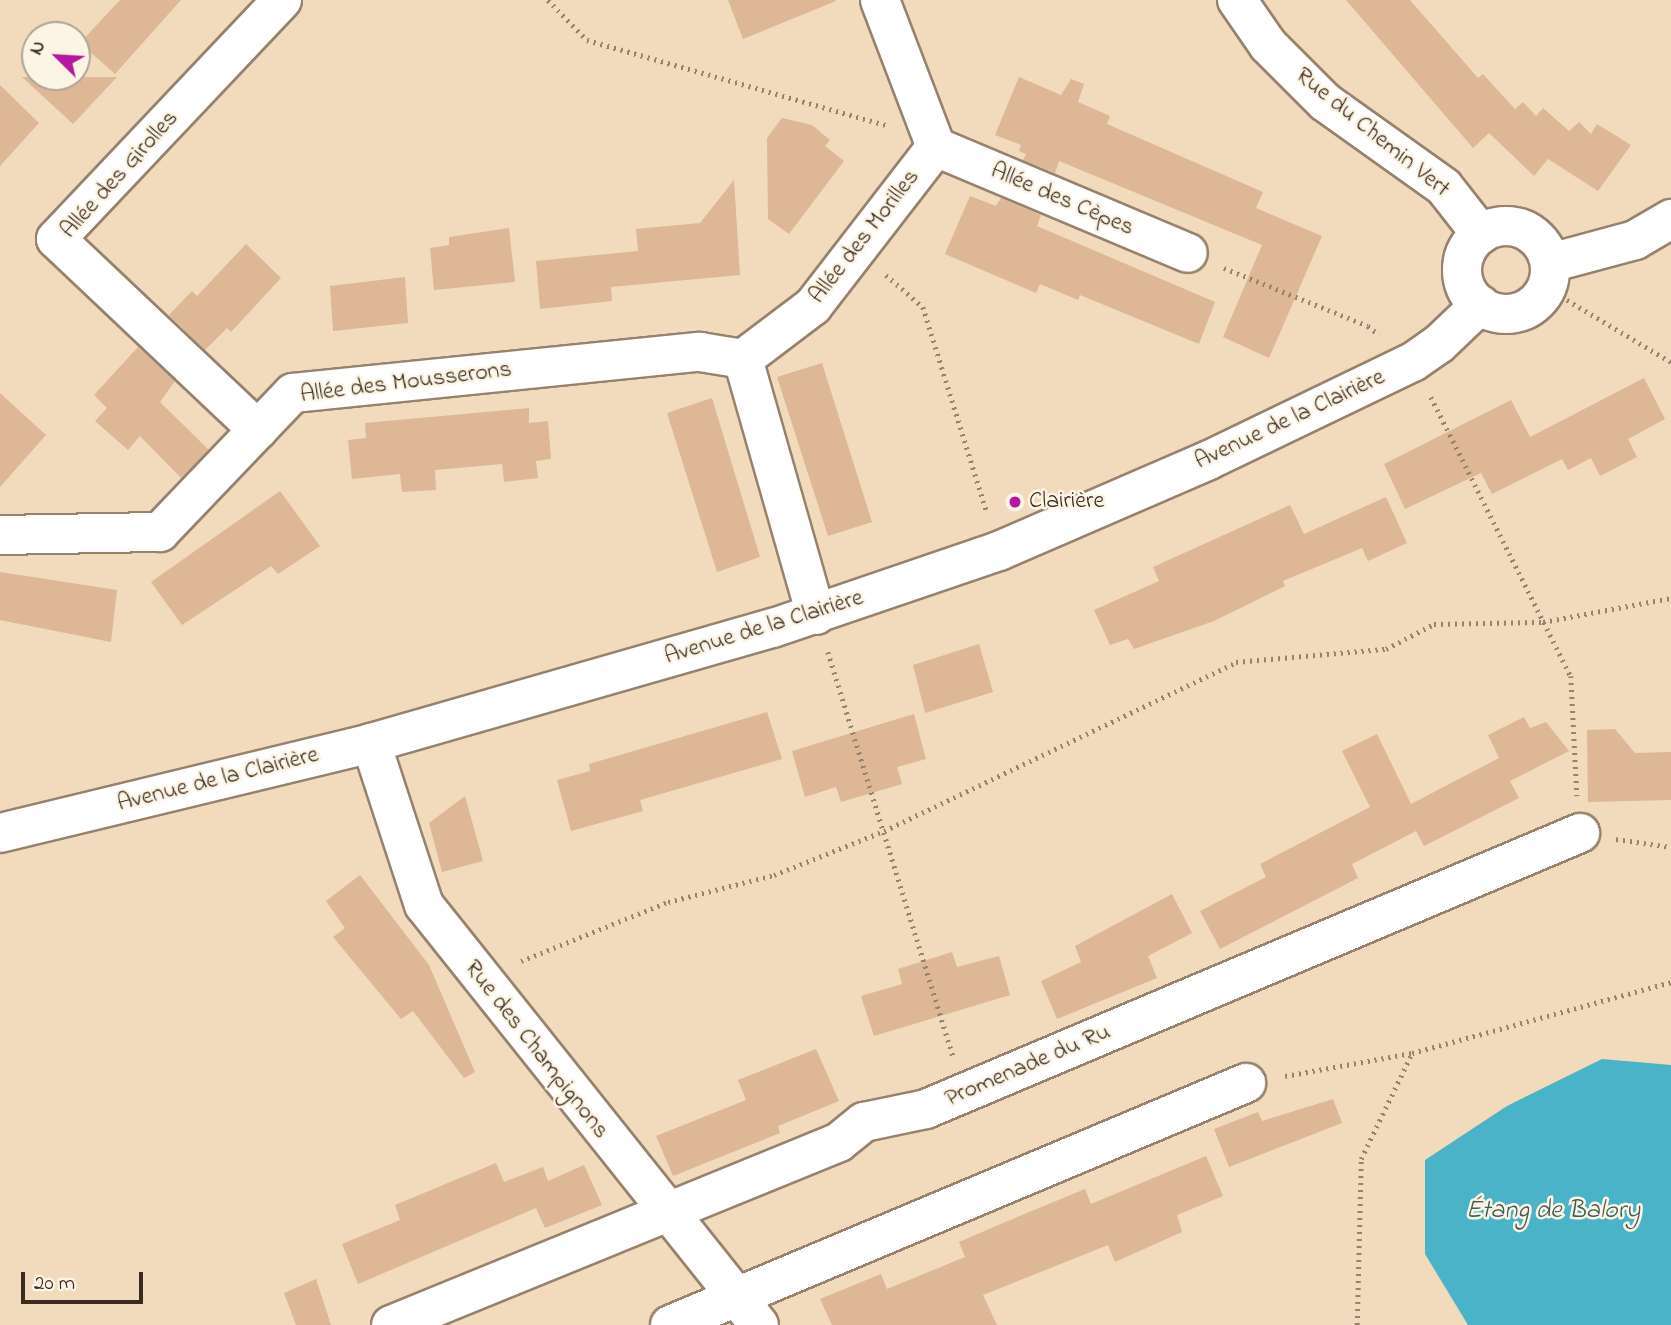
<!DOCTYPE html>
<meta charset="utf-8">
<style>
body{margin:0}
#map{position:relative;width:1671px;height:1325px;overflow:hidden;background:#f1dbbc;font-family:"Indie Flower",sans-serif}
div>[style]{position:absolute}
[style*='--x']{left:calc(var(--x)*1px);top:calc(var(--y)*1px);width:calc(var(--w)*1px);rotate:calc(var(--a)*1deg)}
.water>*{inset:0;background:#4ab3c8}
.building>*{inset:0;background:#ddb796}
.path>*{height:4.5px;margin-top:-2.25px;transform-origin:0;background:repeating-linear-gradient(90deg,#96826d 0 2px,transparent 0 7px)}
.roads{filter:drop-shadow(2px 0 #96826d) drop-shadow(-2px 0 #96826d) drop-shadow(0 2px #96826d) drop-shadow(0 -2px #96826d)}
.minor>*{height:38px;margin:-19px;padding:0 19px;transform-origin:19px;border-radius:19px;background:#fff}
.minor>.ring{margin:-19px;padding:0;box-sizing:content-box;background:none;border:38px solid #fff;border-radius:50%}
.dots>*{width:19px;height:19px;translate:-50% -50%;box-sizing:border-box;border:4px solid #fcf5e5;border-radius:50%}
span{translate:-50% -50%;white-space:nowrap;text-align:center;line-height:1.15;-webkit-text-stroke:5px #fcf5e5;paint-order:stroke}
.street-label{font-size:24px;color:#3b2a1e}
.poi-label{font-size:24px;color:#3b2a1e}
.left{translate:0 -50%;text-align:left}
.water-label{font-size:26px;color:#405a5a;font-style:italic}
.north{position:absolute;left:21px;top:21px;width:70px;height:70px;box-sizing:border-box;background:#fcf5e5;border:2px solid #afa495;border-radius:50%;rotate:294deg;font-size:19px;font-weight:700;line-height:28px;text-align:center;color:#3b2a1e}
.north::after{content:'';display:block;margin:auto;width:24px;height:32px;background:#b5179e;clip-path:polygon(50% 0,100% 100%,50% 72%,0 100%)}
.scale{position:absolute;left:21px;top:1272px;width:122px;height:32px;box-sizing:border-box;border:4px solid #3b2a1e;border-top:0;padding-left:9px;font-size:21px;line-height:24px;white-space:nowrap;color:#3b2a1e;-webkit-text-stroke:5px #fcf5e5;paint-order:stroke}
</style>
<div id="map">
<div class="water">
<div style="clip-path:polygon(1602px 1059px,1671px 1065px,1671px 1325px,1468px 1325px,1425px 1254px,1425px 1160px,1507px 1106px)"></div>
</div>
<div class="building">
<div style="clip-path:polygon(120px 0,181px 0,115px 74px,80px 43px)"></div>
<div style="clip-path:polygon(728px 0,835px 0,836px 1px,743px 39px)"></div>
<div style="clip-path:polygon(1346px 0,1410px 0,1478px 78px,1483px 74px,1515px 109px,1523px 102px,1536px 116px,1543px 108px,1569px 131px,1579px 122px,1591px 134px,1597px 124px,1631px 145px,1598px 191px,1548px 159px,1534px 176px,1489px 133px,1473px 148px)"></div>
<div style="clip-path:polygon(22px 77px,117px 77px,73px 124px)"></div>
<div style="clip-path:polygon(1019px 77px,1061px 95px,1071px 79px,1084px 84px,1078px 102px,1110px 116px,1107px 124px,1263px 192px,1256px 208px,1322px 236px,1269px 358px,1223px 337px,1262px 245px,1059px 161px,1055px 173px,1023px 160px,1026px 154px,1019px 151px,1021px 145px,995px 135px)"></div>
<div style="clip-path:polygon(0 85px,39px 123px,0 166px)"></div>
<div style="clip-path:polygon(782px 118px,812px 125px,830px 140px,825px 146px,844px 161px,789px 234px,768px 219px,767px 138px)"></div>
<div style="clip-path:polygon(734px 180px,740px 275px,611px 287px,612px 301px,540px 309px,536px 261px,638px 251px,636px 229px,700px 223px)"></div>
<div style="clip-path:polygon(970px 196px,996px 206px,1001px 198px,1041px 215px,1037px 226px,1215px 302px,1199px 344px,1080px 295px,1078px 300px,1040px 284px,1036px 293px,945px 254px)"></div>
<div style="clip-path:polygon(509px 228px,515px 282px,434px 290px,430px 248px,449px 245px,449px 237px)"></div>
<div style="clip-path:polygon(246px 244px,281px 278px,231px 332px,227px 328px,205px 350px,169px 315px,192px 291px,197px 296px)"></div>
<div style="clip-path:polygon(405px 277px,408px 323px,333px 331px,330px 286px)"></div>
<div style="clip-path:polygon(138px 347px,175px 381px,160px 402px,209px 450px,181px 478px,140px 436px,128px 450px,95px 421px,107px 408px,94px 395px)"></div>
<div style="clip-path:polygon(822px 363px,872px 522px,828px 536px,777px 377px)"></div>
<div style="clip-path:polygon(1644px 378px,1665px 419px,1628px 439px,1637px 457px,1600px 476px,1591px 458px,1568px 470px,1562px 459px,1492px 494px,1481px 473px,1405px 509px,1384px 464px,1511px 400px,1530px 437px)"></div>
<div style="clip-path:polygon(0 393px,46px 435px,0 487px)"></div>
<div style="clip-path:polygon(712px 398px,760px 557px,717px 572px,667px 413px)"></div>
<div style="clip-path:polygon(529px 408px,529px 423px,548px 421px,551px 459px,536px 461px,538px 478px,504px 482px,502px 464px,435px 470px,436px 490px,402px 492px,400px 474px,352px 479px,348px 440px,366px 438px,365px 423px)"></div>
<div style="clip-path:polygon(280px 491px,320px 546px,278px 574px,271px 566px,182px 625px,151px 582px)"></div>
<div style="clip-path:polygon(1386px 497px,1407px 543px,1368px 561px,1362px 548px,1283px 581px,1285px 586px,1214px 621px,1134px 649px,1128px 639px,1110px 645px,1094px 610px,1159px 581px,1153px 567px,1290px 505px,1304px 534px)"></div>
<div style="clip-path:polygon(0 572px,117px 590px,111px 642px,0 620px)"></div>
<div style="clip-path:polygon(979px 644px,993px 692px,925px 713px,913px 665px)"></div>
<div style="clip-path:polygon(767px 712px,782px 759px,640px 800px,643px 811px,571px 831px,557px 780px,590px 771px,589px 764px)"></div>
<div style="clip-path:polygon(914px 714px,926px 759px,897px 767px,902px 784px,841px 802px,836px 787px,805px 797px,792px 751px)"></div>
<div style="clip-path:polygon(1524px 717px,1530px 728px,1546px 722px,1569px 751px,1510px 781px,1519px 798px,1424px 846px,1416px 831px,1352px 864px,1358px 878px,1220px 949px,1200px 911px,1266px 877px,1260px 864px,1370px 807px,1342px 751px,1377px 734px,1411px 804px,1499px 758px,1488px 735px)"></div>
<div style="clip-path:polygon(1615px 729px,1635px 753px,1671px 752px,1671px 800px,1588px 802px,1587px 730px)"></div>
<div style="clip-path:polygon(465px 796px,483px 861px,442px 872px,429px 823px)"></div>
<div style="clip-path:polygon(360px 875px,429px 965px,475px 1072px,464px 1078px,413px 1011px,401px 1019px,333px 937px,345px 928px,326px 901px)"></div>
<div style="clip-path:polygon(1172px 894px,1192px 933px,1148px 956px,1157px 978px,1057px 1019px,1041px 981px,1081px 962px,1075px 946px)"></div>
<div style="clip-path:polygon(952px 952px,957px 967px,999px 956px,1010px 995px,874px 1036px,861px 996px,902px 984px,898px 969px)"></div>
<div style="clip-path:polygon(816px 1049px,839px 1101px,778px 1126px,780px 1133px,673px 1176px,656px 1136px,746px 1100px,738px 1080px)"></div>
<div style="clip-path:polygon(1333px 1099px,1342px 1123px,1229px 1167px,1214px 1129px,1258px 1112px,1262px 1121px)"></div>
<div style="clip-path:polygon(1206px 1156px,1223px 1196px,1177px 1215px,1182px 1232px,1115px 1262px,1108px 1245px,983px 1295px,997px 1325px,832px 1325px,820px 1299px,881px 1274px,887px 1289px,965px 1257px,959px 1242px,1003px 1223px,1085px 1189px,1091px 1204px)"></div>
<div style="clip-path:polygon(496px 1163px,504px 1182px,543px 1167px,548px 1181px,584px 1165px,602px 1205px,545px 1228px,536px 1208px,358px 1284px,342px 1244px,400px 1220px,395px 1205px)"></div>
<div style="clip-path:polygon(316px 1279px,331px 1325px,296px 1325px,284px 1293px)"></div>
</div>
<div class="path">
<div style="--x:548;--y:0;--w:56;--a:45.7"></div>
<div style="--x:587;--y:40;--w:311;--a:15.9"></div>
<div style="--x:1224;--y:268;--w:155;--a:21.9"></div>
<div style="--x:1368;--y:326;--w:14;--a:39"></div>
<div style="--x:886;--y:275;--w:49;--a:40.9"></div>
<div style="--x:923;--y:307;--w:215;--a:72.7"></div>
<div style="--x:1567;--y:300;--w:121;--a:30.8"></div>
<div style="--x:1431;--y:397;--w:312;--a:63.4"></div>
<div style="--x:1571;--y:676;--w:120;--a:87.1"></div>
<div style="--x:828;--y:652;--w:422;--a:72.8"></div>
<div style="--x:1616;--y:839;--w:56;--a:8.3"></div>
<div style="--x:521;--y:961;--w:158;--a:-21.9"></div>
<div style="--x:668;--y:902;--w:109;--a:-14.3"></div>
<div style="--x:774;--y:875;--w:118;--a:-21.8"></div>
<div style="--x:884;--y:831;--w:390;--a:-25.6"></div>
<div style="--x:1236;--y:662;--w:151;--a:-5"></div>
<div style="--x:1386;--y:649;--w:54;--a:-27.5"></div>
<div style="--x:1434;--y:624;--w:109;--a:-1.1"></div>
<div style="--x:1543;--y:622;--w:130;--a:-10.6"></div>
<div style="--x:1285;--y:1076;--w:129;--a:-10.3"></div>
<div style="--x:1357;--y:1325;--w:166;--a:-88.6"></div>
<div style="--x:1361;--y:1159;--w:118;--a:-64.3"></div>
<div style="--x:1412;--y:1053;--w:269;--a:-15.3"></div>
</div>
<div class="roads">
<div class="minor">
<div style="--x:1237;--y:0;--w:55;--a:55.4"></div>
<div style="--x:1268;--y:45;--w:81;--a:45"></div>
<div style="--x:1325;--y:102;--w:146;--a:35.5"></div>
<div style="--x:1444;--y:187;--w:60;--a:51.8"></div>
<div style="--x:936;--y:147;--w:273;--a:22.8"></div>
<div class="ring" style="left:1462px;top:226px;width:50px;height:50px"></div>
<div style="--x:1550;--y:263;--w:88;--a:-15.1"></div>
<div style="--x:1635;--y:240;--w:42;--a:-30.3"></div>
<div style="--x:258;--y:430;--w:278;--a:-136.6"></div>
<div style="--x:56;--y:239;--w:329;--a:-46.6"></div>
<div style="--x:0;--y:535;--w:160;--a:-1.1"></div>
<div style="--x:160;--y:532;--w:192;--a:-46.3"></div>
<div style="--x:293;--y:393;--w:409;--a:-5.8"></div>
<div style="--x:700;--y:352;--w:44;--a:9.2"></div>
<div style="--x:816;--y:615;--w:266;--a:-105.9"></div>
<div style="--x:743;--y:359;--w:88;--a:-37.1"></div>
<div style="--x:813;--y:306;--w:201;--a:-52.3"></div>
<div style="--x:936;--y:147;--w:157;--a:-110.9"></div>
<div style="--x:371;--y:743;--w:170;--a:71.9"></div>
<div style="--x:424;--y:905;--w:537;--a:51.42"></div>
<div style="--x:0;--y:833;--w:382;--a:-13.6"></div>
<div style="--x:371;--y:743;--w:418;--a:-16"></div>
<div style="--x:773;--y:628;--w:239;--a:-18.8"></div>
<div style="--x:999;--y:551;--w:227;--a:-23.4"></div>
<div style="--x:1207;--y:461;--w:229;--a:-25.7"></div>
<div style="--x:1413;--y:362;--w:32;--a:-35"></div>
<div style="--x:1439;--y:344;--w:57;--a:-43.6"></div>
<div style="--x:391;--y:1325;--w:484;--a:-22.2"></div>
<div style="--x:839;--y:1142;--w:32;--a:-39"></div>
<div style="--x:864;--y:1122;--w:63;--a:-11.8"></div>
<div style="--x:926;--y:1109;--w:710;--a:-22.88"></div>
<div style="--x:670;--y:1325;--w:625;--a:-22.79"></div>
</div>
</div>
<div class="dots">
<div style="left:1015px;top:502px;background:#b5179e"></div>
</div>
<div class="street-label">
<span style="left:1372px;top:133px;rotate:39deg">Rue du Chemin Vert</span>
<span style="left:120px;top:175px;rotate:-48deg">Allée des Girolles</span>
<span style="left:1062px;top:200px;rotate:23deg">Allée des Cèpes</span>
<span style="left:865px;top:237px;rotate:-52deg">Allée des Morilles</span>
<span style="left:406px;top:383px;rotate:-7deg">Allée des Mousserons</span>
<span style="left:1290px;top:420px;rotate:-25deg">Avenue de la Clairière</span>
<span style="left:764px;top:628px;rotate:-17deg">Avenue de la Clairière</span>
<span style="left:218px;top:780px;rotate:-14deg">Avenue de la Clairière</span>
<span style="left:536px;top:1050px;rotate:52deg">Rue des Champignons</span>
<span style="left:1028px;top:1066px;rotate:-23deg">Promenade du Ru</span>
</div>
<div class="poi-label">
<span class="left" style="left:1029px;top:502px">Clairière</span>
</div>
<div class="water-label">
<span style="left:1553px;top:1212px">Étang de Balory</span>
</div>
<div class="north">N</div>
<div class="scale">20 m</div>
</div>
